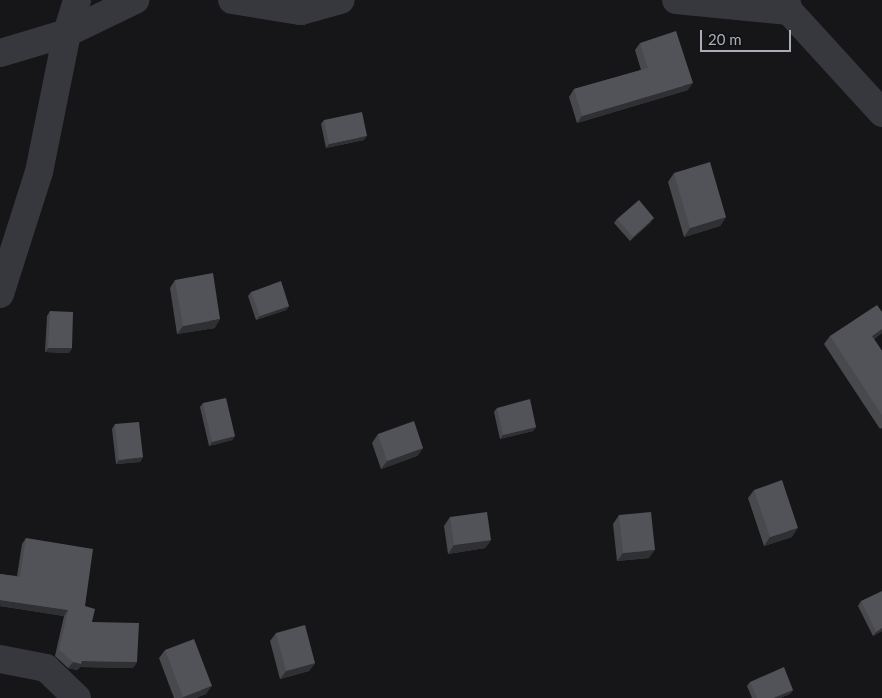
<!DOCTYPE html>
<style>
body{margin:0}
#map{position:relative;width:882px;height:698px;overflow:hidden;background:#161618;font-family:Lato,sans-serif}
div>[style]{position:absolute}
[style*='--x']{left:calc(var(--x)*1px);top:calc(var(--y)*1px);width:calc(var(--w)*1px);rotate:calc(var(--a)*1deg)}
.minor>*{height:28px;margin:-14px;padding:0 14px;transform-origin:14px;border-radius:14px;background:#37383d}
.wall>*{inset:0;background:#47494d}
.shaded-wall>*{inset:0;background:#2f3033}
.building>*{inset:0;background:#525359}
span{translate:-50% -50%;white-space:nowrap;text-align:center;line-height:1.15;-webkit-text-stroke:4px #111113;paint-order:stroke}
.scale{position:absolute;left:700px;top:30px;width:91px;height:22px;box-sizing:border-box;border:2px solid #a8adb8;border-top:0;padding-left:6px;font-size:15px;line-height:18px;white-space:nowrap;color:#a8adb8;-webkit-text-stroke:4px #111113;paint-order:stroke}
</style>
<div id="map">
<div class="minor">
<div style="--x:232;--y:0;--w:70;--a:9.1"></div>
<div style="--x:301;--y:11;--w:41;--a:-15.4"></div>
<div style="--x:676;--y:0;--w:114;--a:5.6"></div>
<div style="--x:786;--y:0;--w:11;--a:75"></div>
<div style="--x:789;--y:11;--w:138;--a:47.6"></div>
<div style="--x:0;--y:53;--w:70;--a:-16.6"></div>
<div style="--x:67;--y:33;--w:76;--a:-25.9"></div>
<div style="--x:0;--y:294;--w:128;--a:-72.3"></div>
<div style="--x:39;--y:172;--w:142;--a:-78.6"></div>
<div style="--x:67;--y:33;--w:34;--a:-73"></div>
<div style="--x:0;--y:659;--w:47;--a:11.1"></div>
<div style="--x:46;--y:668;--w:43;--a:44.1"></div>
</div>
<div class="wall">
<div style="clip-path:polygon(640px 43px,688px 90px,577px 123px,569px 97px,574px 89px,641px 70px,635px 50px)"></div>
<div style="clip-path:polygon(324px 120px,364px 140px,326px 148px,321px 124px)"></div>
<div style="clip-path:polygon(674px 173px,726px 217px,720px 226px,684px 237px,668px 182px)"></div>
<div style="clip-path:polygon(617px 219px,651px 222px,630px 241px,614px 223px)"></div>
<div style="clip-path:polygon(175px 280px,215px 328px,177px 334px,170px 288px)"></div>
<div style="clip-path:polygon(251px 292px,289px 306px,286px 310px,256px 320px,248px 296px)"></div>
<div style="clip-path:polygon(50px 311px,72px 348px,69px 353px,45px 352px,47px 316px)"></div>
<div style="clip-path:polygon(882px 312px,882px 333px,874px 339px,882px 351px,882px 428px,880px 429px,824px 344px,830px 336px)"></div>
<div style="clip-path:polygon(203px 403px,235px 436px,232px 440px,209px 446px,200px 407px)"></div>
<div style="clip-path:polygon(497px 408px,536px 427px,533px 431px,500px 439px,494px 412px)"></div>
<div style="clip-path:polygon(115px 424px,143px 457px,140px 462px,116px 464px,112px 429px)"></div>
<div style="clip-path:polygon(378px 434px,423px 448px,417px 456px,381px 469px,372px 443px)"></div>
<div style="clip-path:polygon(754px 490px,792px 537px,764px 546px,748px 498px)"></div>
<div style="clip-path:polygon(619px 515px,649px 558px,617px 561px,613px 524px)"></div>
<div style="clip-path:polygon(450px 517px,491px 540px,485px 548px,448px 554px,444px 526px)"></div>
<div style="clip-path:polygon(26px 538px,85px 606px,92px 622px,137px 662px,133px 668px,80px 667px,77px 670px,68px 668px,55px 656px,64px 616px,0 606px,0 574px,17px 576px,22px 544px)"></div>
<div style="clip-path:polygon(861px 601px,882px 631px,873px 636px,858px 606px)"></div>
<div style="clip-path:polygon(276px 633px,315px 663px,309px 671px,280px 679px,270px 641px)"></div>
<div style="clip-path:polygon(165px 650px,206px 694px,196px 698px,174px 698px,159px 658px)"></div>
<div style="clip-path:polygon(750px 682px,793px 690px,790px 694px,780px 698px,752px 698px,747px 686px)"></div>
</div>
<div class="shaded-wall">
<div style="clip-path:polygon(693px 83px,688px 90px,577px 123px,582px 116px)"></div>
<div style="clip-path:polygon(367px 136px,364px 140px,326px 148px,329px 144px)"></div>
<div style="clip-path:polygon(726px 217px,720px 226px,684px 237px,690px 228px)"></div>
<div style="clip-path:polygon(654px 218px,651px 222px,630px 241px,633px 237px)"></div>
<div style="clip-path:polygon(289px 306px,286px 310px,256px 320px,260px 316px)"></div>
<div style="clip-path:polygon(220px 319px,215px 328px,177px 334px,183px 326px)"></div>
<div style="clip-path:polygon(882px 329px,882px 333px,866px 344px,872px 336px)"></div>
<div style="clip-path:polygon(48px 348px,72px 348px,69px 353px,45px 352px)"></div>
<div style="clip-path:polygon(536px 427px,533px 431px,500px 439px,503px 435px)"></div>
<div style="clip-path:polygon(235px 436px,232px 440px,209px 446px,212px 442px)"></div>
<div style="clip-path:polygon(423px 448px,417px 456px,381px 469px,387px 461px)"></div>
<div style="clip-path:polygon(143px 457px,140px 462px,116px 464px,119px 460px)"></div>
<div style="clip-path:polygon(798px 528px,792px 537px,764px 546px,770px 537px)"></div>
<div style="clip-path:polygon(491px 540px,485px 548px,448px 554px,454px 545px)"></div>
<div style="clip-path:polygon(655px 550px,649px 558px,617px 561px,623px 553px)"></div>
<div style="clip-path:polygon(0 600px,68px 610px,64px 616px,0 606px)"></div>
<div style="clip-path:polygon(882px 628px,882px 631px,873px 636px,876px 632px)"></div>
<div style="clip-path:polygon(82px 661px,137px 662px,133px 668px,80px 667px,77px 670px,68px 668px,73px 662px)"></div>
<div style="clip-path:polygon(315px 663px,309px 671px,280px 679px,286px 671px)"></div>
<div style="clip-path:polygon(212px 686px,206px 694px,196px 698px,182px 698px,183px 697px)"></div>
<div style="clip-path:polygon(793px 690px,790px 694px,780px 698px,773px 698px)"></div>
</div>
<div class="building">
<div style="clip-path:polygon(676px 31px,693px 83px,582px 116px,574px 89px,648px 68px,640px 43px)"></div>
<div style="clip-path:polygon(362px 112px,367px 136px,329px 144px,324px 120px)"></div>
<div style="clip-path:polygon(710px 162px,726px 217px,690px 228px,674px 173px)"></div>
<div style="clip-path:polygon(639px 200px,654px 218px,633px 237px,617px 219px)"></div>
<div style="clip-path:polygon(213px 273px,220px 319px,183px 326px,175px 280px)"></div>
<div style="clip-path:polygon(281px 281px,289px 306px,260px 316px,251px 292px)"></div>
<div style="clip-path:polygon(877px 305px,882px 312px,882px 329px,872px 336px,882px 351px,882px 415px,830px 336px)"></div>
<div style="clip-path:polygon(50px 311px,73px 312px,72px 348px,48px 348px)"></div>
<div style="clip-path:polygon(226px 398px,235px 436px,212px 442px,203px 403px)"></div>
<div style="clip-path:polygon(530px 399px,536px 427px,503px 435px,497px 408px)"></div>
<div style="clip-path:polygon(414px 421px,423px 448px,387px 461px,378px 434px)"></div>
<div style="clip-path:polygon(139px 422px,143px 457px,119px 460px,115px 424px)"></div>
<div style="clip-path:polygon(782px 480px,798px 528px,770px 537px,754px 490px)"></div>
<div style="clip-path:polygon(487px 512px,491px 540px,454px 545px,450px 517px)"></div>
<div style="clip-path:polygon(651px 512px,655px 550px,623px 553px,619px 515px)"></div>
<div style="clip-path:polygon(26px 538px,93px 549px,85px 606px,95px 609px,92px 622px,139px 623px,137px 662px,82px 661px,81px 664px,73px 662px,59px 650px,68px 610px,0 600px,0 574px,20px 577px)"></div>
<div style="clip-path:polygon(882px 591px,882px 628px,876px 632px,861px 601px)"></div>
<div style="clip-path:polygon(305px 625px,315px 663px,286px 671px,276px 633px)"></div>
<div style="clip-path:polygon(194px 639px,212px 686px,183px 697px,165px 650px)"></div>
<div style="clip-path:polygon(784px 667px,793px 690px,773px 698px,757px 698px,750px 682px)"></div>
</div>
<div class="scale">20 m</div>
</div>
